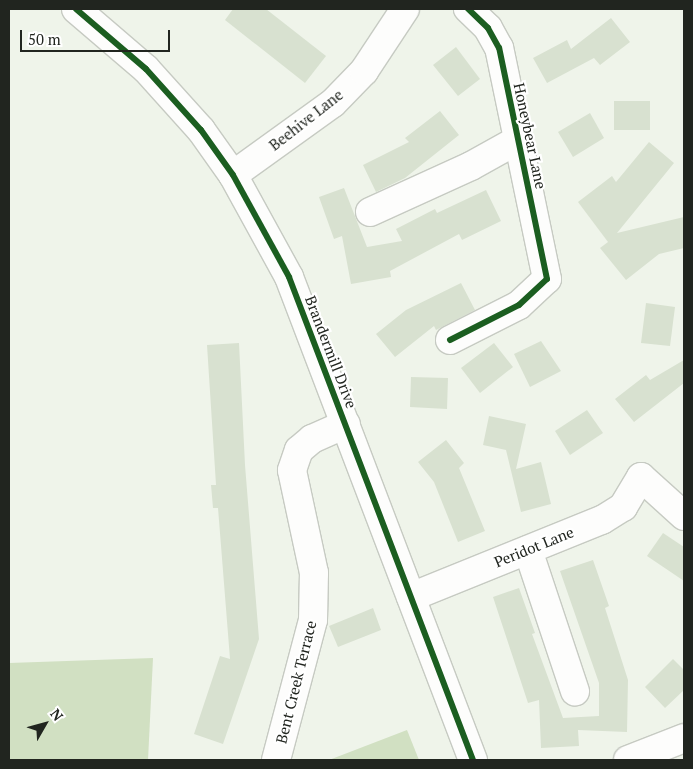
<!DOCTYPE html>
<style>
body{margin:0}
#map{position:relative;width:693px;height:769px;overflow:hidden;background:#eff4ea;font-family:"PT Serif",serif}
div>[style]{position:absolute}
[style*='--x']{left:calc(var(--x)*1px);top:calc(var(--y)*1px);width:calc(var(--w)*1px);rotate:calc(var(--a)*1deg)}
.green>*{inset:0;background:#d1e0c2}
.building>*{inset:0;background:#d8e1d0}
.roads{filter:drop-shadow(1px 0 #c6cac2) drop-shadow(-1px 0 #c6cac2) drop-shadow(0 1px #c6cac2) drop-shadow(0 -1px #c6cac2)}
.minor>*{height:28px;margin:-14px;padding:0 14px;transform-origin:14px;border-radius:14px;background:#fdfdfc}
.cycleway>*{height:6px;margin:-3px;padding:0 3px;transform-origin:3px;border-radius:3px;background:#1b5e20}
span{translate:-50% -50%;white-space:nowrap;text-align:center;line-height:1.15;-webkit-text-stroke:4.5px #fff;paint-order:stroke}
.street-label{font-size:15px;color:#21251f}
.frame{position:absolute;inset:0;border:10px solid #21251f;pointer-events:none}
.north{position:absolute;left:20px;top:699px;width:50px;height:50px;-webkit-text-stroke:4px #fff;paint-order:stroke;rotate:52deg;font-size:14px;font-weight:700;line-height:20px;text-align:center;color:#21251f}
.north::after{content:'';display:block;margin:auto;width:18px;height:22px;background:#21251f;clip-path:polygon(50% 0,100% 100%,50% 72%,0 100%)}
.scale{position:absolute;left:20px;top:30px;width:150px;height:22px;box-sizing:border-box;border:2px solid #21251f;border-top:0;padding-left:6px;font-size:15px;line-height:18px;white-space:nowrap;color:#21251f;-webkit-text-stroke:4px #fff;paint-order:stroke}
</style>
<div id="map">
<div class="green">
<div style="clip-path:polygon(153px 658px,148px 760px,9px 760px,9px 663px)"></div>
<div style="clip-path:polygon(407px 730px,419px 760px,329px 760px)"></div>
</div>
<div class="building">
<div style="clip-path:polygon(233px 9px,266px 9px,326px 56px,305px 83px,225px 20px)"></div>
<div style="clip-path:polygon(611px 18px,630px 42px,600px 65px,594px 58px,547px 83px,533px 58px,567px 40px,571px 49px)"></div>
<div style="clip-path:polygon(456px 47px,480px 79px,458px 96px,433px 65px)"></div>
<div style="clip-path:polygon(614px 101px,650px 101px,650px 130px,614px 130px)"></div>
<div style="clip-path:polygon(440px 111px,459px 135px,405px 178px,376px 192px,363px 165px,409px 142px,405px 138px)"></div>
<div style="clip-path:polygon(590px 113px,604px 138px,573px 157px,558px 132px)"></div>
<div style="clip-path:polygon(649px 142px,674px 163px,617px 233px,684px 217px,684px 248px,659px 254px,626px 280px,600px 248px,608px 242px,578px 202px,612px 176px,616px 182px)"></div>
<div style="clip-path:polygon(344px 188px,367px 247px,402px 241px,396px 229px,435px 209px,437px 213px,486px 190px,501px 221px,462px 240px,459px 234px,390px 271px,391px 277px,351px 284px,342px 236px,334px 239px,319px 197px)"></div>
<div style="clip-path:polygon(461px 283px,475px 310px,436px 330px,434px 326px,395px 357px,376px 334px,406px 310px)"></div>
<div style="clip-path:polygon(646px 303px,675px 307px,670px 346px,641px 343px)"></div>
<div style="clip-path:polygon(541px 341px,561px 371px,530px 387px,514px 354px)"></div>
<div style="clip-path:polygon(239px 343px,245px 465px,259px 639px,223px 744px,194px 734px,220px 656px,230px 659px,218px 508px,213px 508px,211px 485px,216px 485px,207px 345px)"></div>
<div style="clip-path:polygon(494px 343px,513px 367px,480px 393px,461px 368px)"></div>
<div style="clip-path:polygon(684px 360px,684px 383px,634px 422px,615px 399px,646px 375px,650px 380px)"></div>
<div style="clip-path:polygon(411px 377px,448px 378px,447px 409px,410px 407px)"></div>
<div style="clip-path:polygon(587px 410px,603px 433px,570px 455px,555px 431px)"></div>
<div style="clip-path:polygon(489px 416px,526px 424px,516px 469px,541px 462px,551px 504px,521px 512px,506px 450px,483px 445px)"></div>
<div style="clip-path:polygon(446px 440px,464px 463px,459px 468px,485px 531px,458px 542px,434px 482px,418px 462px)"></div>
<div style="clip-path:polygon(663px 533px,684px 547px,684px 581px,647px 556px)"></div>
<div style="clip-path:polygon(593px 560px,609px 606px,605px 608px,628px 680px,627px 732px,578px 730px,579px 746px,541px 748px,539px 700px,528px 703px,493px 597px,519px 588px,535px 633px,532px 634px,563px 718px,599px 716px,599px 683px,560px 571px)"></div>
<div style="clip-path:polygon(373px 608px,381px 630px,338px 647px,329px 626px)"></div>
<div style="clip-path:polygon(673px 659px,684px 670px,684px 690px,665px 708px,645px 687px)"></div>
</div>
<div class="roads">
<div class="minor">
<div style="--x:76;--y:9;--w:92;--a:40.6"></div>
<div style="--x:146;--y:69;--w:82;--a:48"></div>
<div style="--x:201;--y:130;--w:55;--a:54.6"></div>
<div style="--x:233;--y:175;--w:116;--a:61.2"></div>
<div style="--x:289;--y:277;--w:517;--a:69.15"></div>
<div style="--x:233;--y:175;--w:123;--a:-35.8"></div>
<div style="--x:333;--y:103;--w:45;--a:-45.9"></div>
<div style="--x:364;--y:71;--w:74;--a:-56.5"></div>
<div style="--x:370;--y:212;--w:111;--a:-24.5"></div>
<div style="--x:471;--y:166;--w:54;--a:-29"></div>
<div style="--x:450;--y:340;--w:77;--a:-26.9"></div>
<div style="--x:519;--y:305;--w:38;--a:-43"></div>
<div style="--x:547;--y:279;--w:236;--a:-101.7"></div>
<div style="--x:499;--y:48;--w:23;--a:-119"></div>
<div style="--x:488;--y:28;--w:28;--a:-136"></div>
<div style="--x:528;--y:550;--w:149;--a:71.6"></div>
<div style="--x:411;--y:597;--w:206;--a:-22"></div>
<div style="--x:602;--y:520;--w:25;--a:-32"></div>
<div style="--x:623;--y:507;--w:35;--a:-59"></div>
<div style="--x:641;--y:477;--w:58;--a:42.2"></div>
<div style="--x:276;--y:760;--w:145;--a:-75.2"></div>
<div style="--x:313;--y:620;--w:47;--a:-88.8"></div>
<div style="--x:314;--y:573;--w:105;--a:-102.1"></div>
<div style="--x:292;--y:470;--w:21;--a:-71"></div>
<div style="--x:299;--y:450;--w:17;--a:-40"></div>
<div style="--x:312;--y:439;--w:37;--a:-24"></div>
<div style="--x:628;--y:760;--w:60;--a:-21.4"></div>
</div>
</div>
<div class="cycleway">
<div style="--x:76;--y:9;--w:92;--a:40.6"></div>
<div style="--x:146;--y:69;--w:82;--a:48"></div>
<div style="--x:201;--y:130;--w:55;--a:54.6"></div>
<div style="--x:233;--y:175;--w:116;--a:61.2"></div>
<div style="--x:289;--y:277;--w:517;--a:69.15"></div>
<div style="--x:450;--y:340;--w:77;--a:-26.9"></div>
<div style="--x:519;--y:305;--w:38;--a:-43"></div>
<div style="--x:547;--y:279;--w:236;--a:-101.7"></div>
<div style="--x:499;--y:48;--w:23;--a:-119"></div>
<div style="--x:488;--y:28;--w:28;--a:-136"></div>
</div>
<div class="street-label">
<span style="left:306px;top:120px;rotate:-38deg">Beehive Lane</span>
<span style="left:530px;top:136px;rotate:78deg">Honeybear Lane</span>
<span style="left:331px;top:352px;rotate:69deg">Brandermill Drive</span>
<span style="left:534px;top:547px;rotate:-22deg">Peridot Lane</span>
<span style="left:296px;top:682px;rotate:-76deg">Bent Creek Terrace</span>
</div>
<div class="frame"></div>
<div class="north">N</div>
<div class="scale">50 m</div>
</div>
